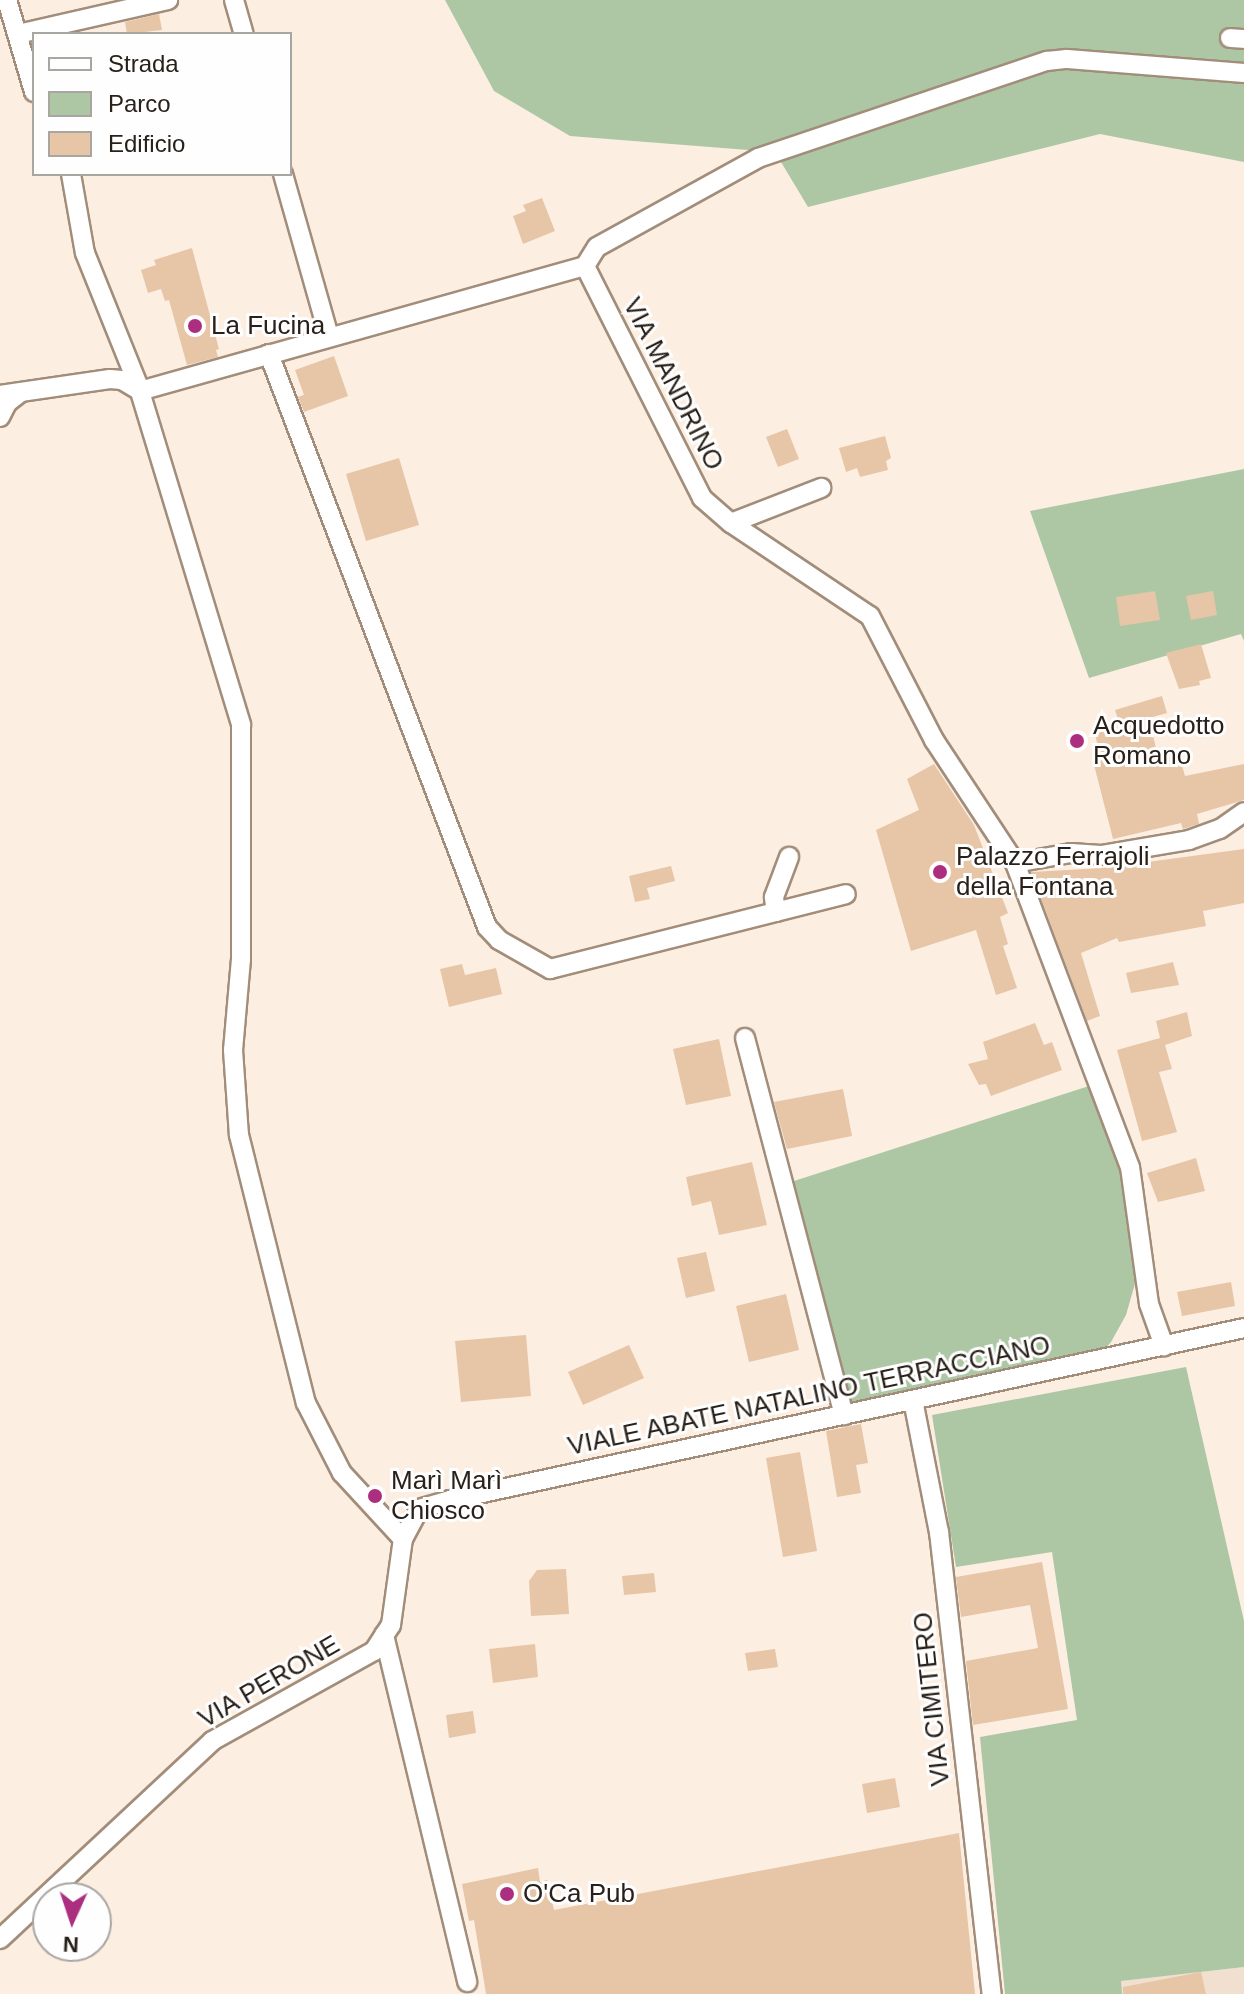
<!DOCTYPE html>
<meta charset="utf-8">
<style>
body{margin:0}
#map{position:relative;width:1244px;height:1994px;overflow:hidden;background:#fdeee2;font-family:Arial,sans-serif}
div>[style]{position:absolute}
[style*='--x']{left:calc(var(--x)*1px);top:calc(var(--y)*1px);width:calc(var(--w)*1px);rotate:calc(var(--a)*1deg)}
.industrial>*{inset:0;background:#f1e0cf}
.green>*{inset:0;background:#adc7a5}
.building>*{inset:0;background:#e7c5a7}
.roads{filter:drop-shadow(2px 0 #a28d7a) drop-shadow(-2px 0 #a28d7a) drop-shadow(0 2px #a28d7a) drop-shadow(0 -2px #a28d7a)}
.minor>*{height:18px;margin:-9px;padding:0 9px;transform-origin:9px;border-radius:9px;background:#fff}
.dots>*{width:22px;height:22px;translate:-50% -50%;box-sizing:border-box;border:4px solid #fefefe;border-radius:50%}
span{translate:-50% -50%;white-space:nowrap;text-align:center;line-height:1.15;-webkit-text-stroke:6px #fefefe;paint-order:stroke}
.poi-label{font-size:26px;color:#292119}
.left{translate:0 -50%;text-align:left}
.street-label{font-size:26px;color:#292119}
.legend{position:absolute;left:32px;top:32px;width:260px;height:144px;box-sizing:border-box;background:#fefefe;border:2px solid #a9a6a2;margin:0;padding:10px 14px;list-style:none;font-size:24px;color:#292119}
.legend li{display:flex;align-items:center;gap:16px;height:40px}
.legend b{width:40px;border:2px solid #a9a6a2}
.north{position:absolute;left:32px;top:1882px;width:80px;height:80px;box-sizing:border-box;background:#fefefe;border:2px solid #a9a6a2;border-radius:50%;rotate:183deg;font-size:22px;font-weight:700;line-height:32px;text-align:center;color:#292119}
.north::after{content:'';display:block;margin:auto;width:28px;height:36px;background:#ab2e7f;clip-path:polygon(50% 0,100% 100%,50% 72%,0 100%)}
</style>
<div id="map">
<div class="industrial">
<div style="clip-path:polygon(1244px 1967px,1244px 1994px,1122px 1994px,1120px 1981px)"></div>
</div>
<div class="green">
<div style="clip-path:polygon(445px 0,1244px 0,1244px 162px,1100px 134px,808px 207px,775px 152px,570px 136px,494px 91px)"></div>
<div style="clip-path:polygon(1244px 469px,1244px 641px,1241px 634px,1089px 678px,1030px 511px)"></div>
<div style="clip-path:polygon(1089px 1086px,1124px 1168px,1138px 1273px,1126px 1315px,1111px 1342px,1104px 1350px,851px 1403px,794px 1181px)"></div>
<div style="clip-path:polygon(1186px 1367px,1244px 1621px,1244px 1967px,1121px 1981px,1122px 1994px,1005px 1994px,980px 1737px,1077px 1720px,1052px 1552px,956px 1567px,932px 1415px)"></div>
</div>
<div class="building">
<div style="clip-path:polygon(159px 14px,162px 30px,127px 34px,125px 22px)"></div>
<div style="clip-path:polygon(542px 198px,555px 231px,523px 244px,513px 216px,526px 211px,523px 205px)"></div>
<div style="clip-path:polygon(192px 248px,219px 349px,216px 350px,218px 357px,187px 365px,169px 300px,165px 301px,161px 289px,148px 293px,141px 270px,156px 265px,154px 260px)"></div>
<div style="clip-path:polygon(334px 356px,348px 396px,304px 412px,298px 397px,304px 395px,295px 370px)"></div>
<div style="clip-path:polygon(787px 429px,799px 459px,778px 467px,766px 437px)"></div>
<div style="clip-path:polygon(885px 436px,891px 458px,886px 461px,888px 470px,860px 477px,857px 468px,846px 472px,839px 448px)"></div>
<div style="clip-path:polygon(399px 458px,419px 525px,366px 541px,346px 474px)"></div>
<div style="clip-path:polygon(1155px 591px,1160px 620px,1120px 626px,1116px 597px)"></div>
<div style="clip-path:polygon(1213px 591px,1217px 615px,1191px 620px,1186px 596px)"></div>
<div style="clip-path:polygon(1201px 644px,1211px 678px,1199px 681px,1200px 685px,1179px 689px,1166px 653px)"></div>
<div style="clip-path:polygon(1162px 696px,1167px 713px,1149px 718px,1158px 757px,1178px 751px,1185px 776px,1244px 764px,1244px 800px,1197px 814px,1199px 824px,1186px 828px,1183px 829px,1181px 823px,1113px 839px,1092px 757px,1100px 755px,1094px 730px,1119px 722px,1115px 710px)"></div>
<div style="clip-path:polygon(934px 764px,974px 825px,1008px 913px,1000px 917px,1008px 944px,1003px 946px,1017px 988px,996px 995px,976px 930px,911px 951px,876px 830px,919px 810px,907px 779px)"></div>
<div style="clip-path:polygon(1244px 849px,1244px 903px,1203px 911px,1206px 926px,1119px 942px,1117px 938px,1081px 953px,1100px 1016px,1087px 1021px,1031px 872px,1103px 868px)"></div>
<div style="clip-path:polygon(671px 866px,675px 881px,647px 888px,650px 899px,635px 902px,629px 876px)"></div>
<div style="clip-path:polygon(1173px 962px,1179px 985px,1131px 993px,1126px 973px)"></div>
<div style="clip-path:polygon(462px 964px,465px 975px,496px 968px,502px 994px,449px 1007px,440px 969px)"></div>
<div style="clip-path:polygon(1187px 1012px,1192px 1036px,1165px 1045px,1172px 1069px,1159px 1072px,1177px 1132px,1142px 1141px,1117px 1050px,1160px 1038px,1156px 1021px)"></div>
<div style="clip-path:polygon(1035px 1023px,1044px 1045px,1052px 1042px,1062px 1070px,991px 1096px,986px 1084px,979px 1085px,968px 1064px,988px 1059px,983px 1042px)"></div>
<div style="clip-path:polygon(719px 1039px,731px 1096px,686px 1105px,673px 1049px)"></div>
<div style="clip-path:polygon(843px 1089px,852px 1136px,787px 1149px,774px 1102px)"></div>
<div style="clip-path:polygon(1196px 1158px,1205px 1191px,1158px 1202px,1147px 1173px)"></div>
<div style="clip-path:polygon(752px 1162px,767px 1225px,719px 1235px,711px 1201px,692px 1206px,686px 1177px)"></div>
<div style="clip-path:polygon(706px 1252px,715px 1291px,686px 1298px,677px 1258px)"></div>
<div style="clip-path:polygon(1231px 1282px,1235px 1306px,1182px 1316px,1177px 1292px)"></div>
<div style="clip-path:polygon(786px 1294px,799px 1350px,749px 1362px,736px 1306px)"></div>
<div style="clip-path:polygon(526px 1335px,531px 1396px,461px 1402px,455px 1341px)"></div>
<div style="clip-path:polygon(629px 1345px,644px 1378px,583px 1405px,568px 1372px)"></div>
<div style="clip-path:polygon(861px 1424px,868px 1463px,856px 1465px,861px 1493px,837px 1497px,826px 1431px)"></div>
<div style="clip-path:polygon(800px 1452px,817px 1551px,783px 1557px,766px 1458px)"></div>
<div style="clip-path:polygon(1042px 1562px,1068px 1709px,973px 1725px,966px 1661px,1038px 1648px,1030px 1605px,961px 1617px,956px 1577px)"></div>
<div style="clip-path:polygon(566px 1569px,569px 1614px,531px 1616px,529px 1581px,537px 1570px)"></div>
<div style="clip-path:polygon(654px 1573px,656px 1592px,624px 1595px,622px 1576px)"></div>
<div style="clip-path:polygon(535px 1644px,538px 1677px,493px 1683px,489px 1649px)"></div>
<div style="clip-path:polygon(775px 1649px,778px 1667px,748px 1671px,745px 1653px)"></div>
<div style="clip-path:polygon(473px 1711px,476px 1733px,449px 1738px,446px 1715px)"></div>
<div style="clip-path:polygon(895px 1778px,900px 1807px,867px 1813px,862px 1784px)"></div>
<div style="clip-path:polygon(959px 1833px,975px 1994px,486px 1994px,474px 1920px,469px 1921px,462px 1884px,538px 1868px,540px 1882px,547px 1880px,554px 1910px)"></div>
<div style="clip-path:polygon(1201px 1972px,1206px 1994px,1123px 1994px,1123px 1987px)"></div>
</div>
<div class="roads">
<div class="minor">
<div style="--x:7;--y:0;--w:96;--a:73.6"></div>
<div style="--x:234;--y:0;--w:35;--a:74"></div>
<div style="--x:18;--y:34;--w:154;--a:-12.8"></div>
<div style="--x:1230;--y:38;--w:14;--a:4"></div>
<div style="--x:71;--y:174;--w:80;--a:80"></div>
<div style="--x:85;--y:253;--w:142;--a:68.1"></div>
<div style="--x:138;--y:385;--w:355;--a:73.1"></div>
<div style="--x:241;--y:725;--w:234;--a:90"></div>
<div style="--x:241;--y:959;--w:91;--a:95"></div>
<div style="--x:233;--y:1050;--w:85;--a:86"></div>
<div style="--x:239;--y:1135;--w:276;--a:76"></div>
<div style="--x:306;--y:1403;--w:79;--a:62.8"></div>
<div style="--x:342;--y:1473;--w:90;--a:47.3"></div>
<div style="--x:283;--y:174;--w:169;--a:74.2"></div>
<div style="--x:585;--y:266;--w:22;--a:-58"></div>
<div style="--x:597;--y:247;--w:184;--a:-28.9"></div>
<div style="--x:758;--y:158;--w:305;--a:-18.6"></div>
<div style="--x:1047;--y:61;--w:20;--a:-6"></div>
<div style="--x:1067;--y:59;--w:178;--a:4.5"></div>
<div style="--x:269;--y:354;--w:613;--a:69.17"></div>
<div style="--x:487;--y:927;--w:18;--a:47"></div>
<div style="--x:499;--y:940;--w:59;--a:29.6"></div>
<div style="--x:550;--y:969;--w:305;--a:-14.2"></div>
<div style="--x:140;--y:391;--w:462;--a:-15.7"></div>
<div style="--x:585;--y:266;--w:260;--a:63.2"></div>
<div style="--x:702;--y:498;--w:38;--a:41"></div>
<div style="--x:731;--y:523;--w:167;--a:33.8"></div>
<div style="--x:870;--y:616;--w:140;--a:62.7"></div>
<div style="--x:934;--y:740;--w:147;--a:56.6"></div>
<div style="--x:1015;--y:863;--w:325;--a:69.3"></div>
<div style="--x:1130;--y:1167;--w:138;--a:82.1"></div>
<div style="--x:1149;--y:1304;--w:45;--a:70.3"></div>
<div style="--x:0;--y:395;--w:111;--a:-8.3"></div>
<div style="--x:110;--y:379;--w:12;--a:5"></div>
<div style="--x:122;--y:380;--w:21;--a:31"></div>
<div style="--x:0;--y:417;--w:16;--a:-63"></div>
<div style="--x:7;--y:403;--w:18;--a:-38"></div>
<div style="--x:731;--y:523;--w:97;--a:-21.3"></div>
<div style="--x:1015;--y:863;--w:57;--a:-10.1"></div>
<div style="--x:1071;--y:853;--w:30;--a:4"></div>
<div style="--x:1101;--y:855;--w:89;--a:-9.7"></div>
<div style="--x:1189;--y:840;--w:33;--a:-20"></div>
<div style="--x:1220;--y:829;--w:29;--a:-35"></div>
<div style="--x:776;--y:912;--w:15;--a:-98"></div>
<div style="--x:774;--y:897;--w:43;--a:-69.4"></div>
<div style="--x:745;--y:1038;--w:390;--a:75.3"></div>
<div style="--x:913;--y:1400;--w:135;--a:78.9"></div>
<div style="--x:939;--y:1532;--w:465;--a:83.5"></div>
<div style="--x:384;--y:1635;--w:357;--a:76.5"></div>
<div style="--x:0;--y:1939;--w:290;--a:-43"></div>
<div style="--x:212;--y:1741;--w:185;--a:-29.1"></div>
<div style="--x:374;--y:1651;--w:31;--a:-57"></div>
<div style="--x:391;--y:1625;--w:87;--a:-82.1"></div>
<div style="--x:403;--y:1539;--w:34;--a:-62"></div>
<div style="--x:419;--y:1509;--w:32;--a:-16"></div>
<div style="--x:450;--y:1500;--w:812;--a:-12.22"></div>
</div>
</div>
<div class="dots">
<div style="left:195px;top:326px;background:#ab2e7f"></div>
<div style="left:1077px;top:741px;background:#ab2e7f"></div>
<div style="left:940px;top:872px;background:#ab2e7f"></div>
<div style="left:375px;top:1496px;background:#ab2e7f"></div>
<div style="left:507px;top:1894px;background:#ab2e7f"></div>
</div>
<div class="poi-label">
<span class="left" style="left:211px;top:326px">La Fucina</span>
<span class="left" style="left:1093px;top:741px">Acquedotto<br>Romano</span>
<span class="left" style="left:956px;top:872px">Palazzo Ferrajoli<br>della Fontana</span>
<span class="left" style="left:391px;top:1496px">Marì Marì<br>Chiosco</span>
<span class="left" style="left:523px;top:1894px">O'Ca Pub</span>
</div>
<div class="street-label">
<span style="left:673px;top:384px;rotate:63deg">VIA MANDRINO</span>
<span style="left:809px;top:1396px;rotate:-12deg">VIALE ABATE NATALINO TERRACCIANO</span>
<span style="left:269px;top:1682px;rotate:-30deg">VIA PERONE</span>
<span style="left:932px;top:1699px;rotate:-96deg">VIA CIMITERO</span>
</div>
<ul class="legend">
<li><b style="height:10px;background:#fff"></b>Strada</li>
<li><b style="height:22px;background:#adc7a5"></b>Parco</li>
<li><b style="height:22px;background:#e7c5a7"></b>Edificio</li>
</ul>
<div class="north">N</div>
</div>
